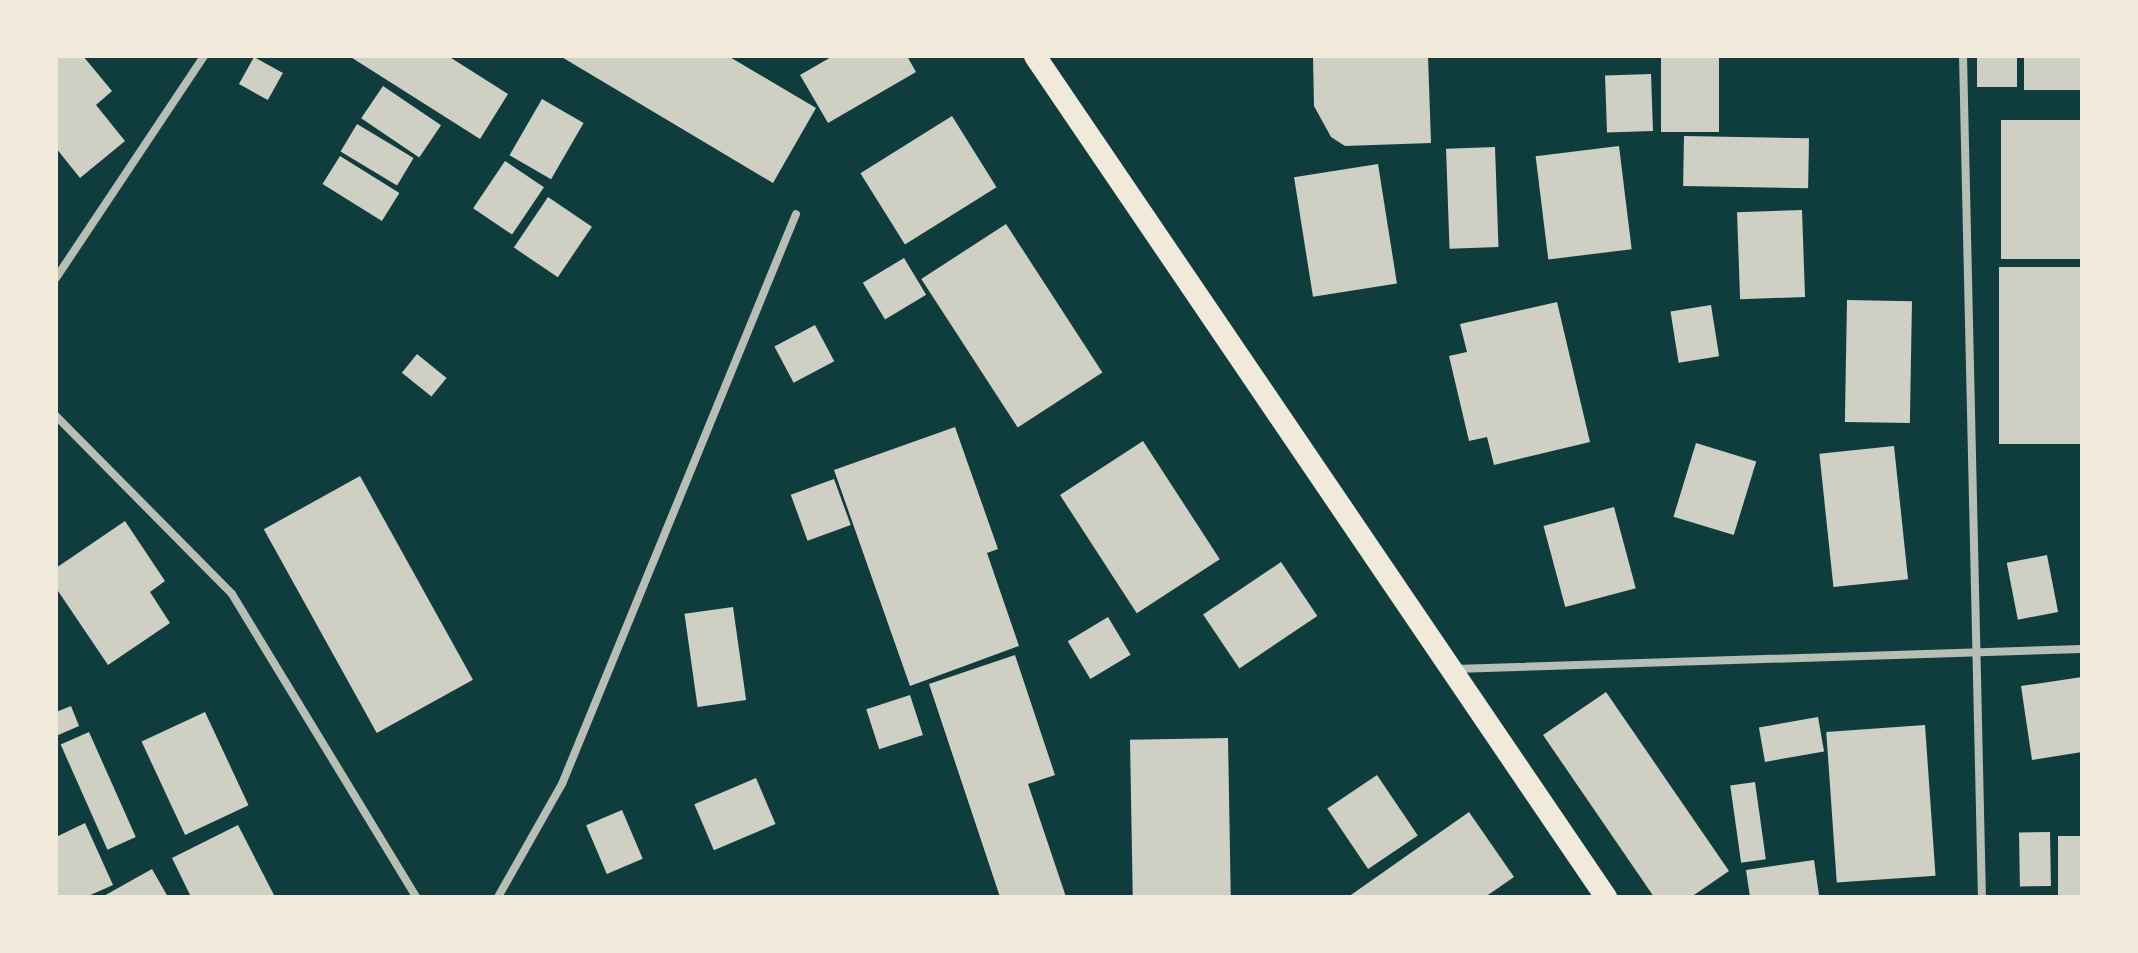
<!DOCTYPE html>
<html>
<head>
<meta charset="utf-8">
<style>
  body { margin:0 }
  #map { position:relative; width:2138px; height:953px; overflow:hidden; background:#0f3d3e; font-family:"Nunito Sans",sans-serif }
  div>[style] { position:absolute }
  .building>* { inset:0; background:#cfcfc3; transform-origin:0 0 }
  .minor>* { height:8px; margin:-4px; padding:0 4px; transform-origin:4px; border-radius:4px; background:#b8beb3 }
  .trunk>* { height:22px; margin:-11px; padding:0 11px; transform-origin:11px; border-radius:11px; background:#f1e9da }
  span { translate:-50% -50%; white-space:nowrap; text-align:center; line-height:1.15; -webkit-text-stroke:6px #f1e9da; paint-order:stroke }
  .frame { position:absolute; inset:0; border:58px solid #f1e9da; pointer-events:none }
</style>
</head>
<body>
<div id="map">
  <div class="building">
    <i style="clip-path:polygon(56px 56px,83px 56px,112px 91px,96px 105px,125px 141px,80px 178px,56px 148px)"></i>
    <i style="clip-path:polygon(349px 56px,448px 56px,508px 94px,480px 139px)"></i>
    <i style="clip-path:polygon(560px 56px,728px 56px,816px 108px,773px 183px)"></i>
    <i style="clip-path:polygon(833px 56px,907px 56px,916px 72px,828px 123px,800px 75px)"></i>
    <i style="clip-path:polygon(1313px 56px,1428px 56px,1431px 143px,1345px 146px,1331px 137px,1314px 106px)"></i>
    <i style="left:1661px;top:56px;width:58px;height:76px"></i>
    <i style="left:1977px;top:56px;width:40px;height:31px"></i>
    <i style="left:2024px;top:56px;width:58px;height:34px"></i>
    <i style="left:254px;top:57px;width:33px;height:31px;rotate:29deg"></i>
    <i style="left:1651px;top:74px;width:57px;height:46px;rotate:88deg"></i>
    <i style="left:383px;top:86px;width:70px;height:39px;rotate:34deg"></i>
    <i style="left:542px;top:99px;width:48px;height:65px;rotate:30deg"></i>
    <i style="left:952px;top:116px;width:84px;height:108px;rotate:58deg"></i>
    <i style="left:2082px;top:120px;width:139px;height:81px;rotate:90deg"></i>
    <i style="left:357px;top:124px;width:66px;height:32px;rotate:31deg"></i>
    <i style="left:1684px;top:136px;width:125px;height:50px;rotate:1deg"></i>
    <i style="left:1619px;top:146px;width:104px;height:84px;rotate:83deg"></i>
    <i style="left:1495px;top:147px;width:100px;height:49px;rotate:88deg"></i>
    <i style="left:340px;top:156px;width:70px;height:33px;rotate:32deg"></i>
    <i style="left:505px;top:161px;width:47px;height:57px;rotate:34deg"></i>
    <i style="left:1378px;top:164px;width:121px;height:85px;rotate:81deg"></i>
    <i style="left:548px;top:197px;width:53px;height:61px;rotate:34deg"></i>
    <i style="left:1802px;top:210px;width:87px;height:65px;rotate:88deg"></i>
    <i style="left:1006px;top:224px;width:177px;height:101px;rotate:57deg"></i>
    <i style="left:904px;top:258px;width:43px;height:48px;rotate:59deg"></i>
    <i style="left:2082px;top:267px;width:177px;height:83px;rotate:90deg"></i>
    <i style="left:1847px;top:300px;width:65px;height:122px;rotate:1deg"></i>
    <i style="clip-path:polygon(1557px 302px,1590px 442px,1494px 465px,1487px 437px,1469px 441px,1449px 356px,1467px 352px,1460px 324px)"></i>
    <i style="left:1711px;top:305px;width:52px;height:41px;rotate:81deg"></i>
    <i style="left:815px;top:325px;width:41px;height:46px;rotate:62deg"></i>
    <i style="left:417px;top:354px;width:38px;height:24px;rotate:39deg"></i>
    <i style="clip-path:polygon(955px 427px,998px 549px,987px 553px,1019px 646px,910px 686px,834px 470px)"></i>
    <i style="left:1143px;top:441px;width:141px;height:99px;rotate:57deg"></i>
    <i style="left:1696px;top:443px;width:63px;height:77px;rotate:17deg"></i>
    <i style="left:1894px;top:446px;width:134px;height:75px;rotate:84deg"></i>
    <i style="left:360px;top:476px;width:233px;height:110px;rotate:61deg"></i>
    <i style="left:834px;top:479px;width:49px;height:46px;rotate:70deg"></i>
    <i style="left:1614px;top:507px;width:84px;height:73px;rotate:75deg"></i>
    <i style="clip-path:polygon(125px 521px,165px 581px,150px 592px,170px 623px,108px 665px,56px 588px,56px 568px)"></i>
    <i style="left:2047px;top:555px;width:58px;height:41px;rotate:79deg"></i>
    <i style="left:1281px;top:562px;width:65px;height:94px;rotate:56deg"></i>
    <i style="left:733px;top:607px;width:94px;height:49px;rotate:82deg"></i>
    <i style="left:1108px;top:617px;width:44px;height:47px;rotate:59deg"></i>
    <i style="clip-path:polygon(1015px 655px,1055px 775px,1028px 784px,1066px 897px,1000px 897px,929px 684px)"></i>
    <i style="clip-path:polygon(2082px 677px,2082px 752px,2032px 760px,2021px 686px)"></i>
    <i style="clip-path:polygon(1606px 692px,1729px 871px,1691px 897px,1654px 897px,1543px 735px)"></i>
    <i style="left:910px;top:695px;width:42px;height:46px;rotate:72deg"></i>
    <i style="clip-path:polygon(71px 706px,79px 726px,56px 736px,56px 712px)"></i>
    <i style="left:205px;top:712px;width:103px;height:70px;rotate:65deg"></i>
    <i style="left:1818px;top:717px;width:35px;height:60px;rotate:80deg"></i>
    <i style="left:1925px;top:725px;width:151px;height:99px;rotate:86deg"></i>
    <i style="left:89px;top:732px;width:115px;height:31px;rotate:66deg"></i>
    <i style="left:1228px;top:738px;width:159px;height:98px;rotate:89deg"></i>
    <i style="left:1377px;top:775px;width:73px;height:60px;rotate:56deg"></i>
    <i style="left:756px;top:778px;width:50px;height:67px;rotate:67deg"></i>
    <i style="left:1755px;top:782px;width:78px;height:25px;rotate:82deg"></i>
    <i style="left:622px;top:810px;width:53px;height:39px;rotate:67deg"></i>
    <i style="clip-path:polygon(1469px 812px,1514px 877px,1485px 897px,1348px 897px)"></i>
    <i style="clip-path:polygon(85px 823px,113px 885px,86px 897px,56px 897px,56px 837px)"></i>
    <i style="clip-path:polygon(238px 825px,275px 897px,191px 897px,172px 858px)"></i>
    <i style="left:2050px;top:832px;width:54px;height:31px;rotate:89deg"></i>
    <i style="left:2058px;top:836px;width:24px;height:61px"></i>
    <i style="clip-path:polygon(1814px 860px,1819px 895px,1750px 897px,1746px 870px)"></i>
    <i style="clip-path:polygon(152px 869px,168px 897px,102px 897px)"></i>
  </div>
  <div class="minor">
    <i style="left:1963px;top:56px;width:841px;rotate:88.71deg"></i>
    <i style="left:56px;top:278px;width:267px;rotate:-56.3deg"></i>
    <i style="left:56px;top:416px;width:250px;rotate:45.3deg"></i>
    <i style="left:232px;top:594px;width:354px;rotate:58.7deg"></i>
    <i style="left:1455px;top:669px;width:627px;rotate:-1.83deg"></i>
    <i style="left:498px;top:897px;width:130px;rotate:-60.5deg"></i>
    <i style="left:562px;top:784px;width:616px;rotate:-67.68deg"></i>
  </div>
  <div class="trunk">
    <i style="left:1035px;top:56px;width:1017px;rotate:55.83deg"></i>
  </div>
  <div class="frame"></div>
</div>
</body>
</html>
